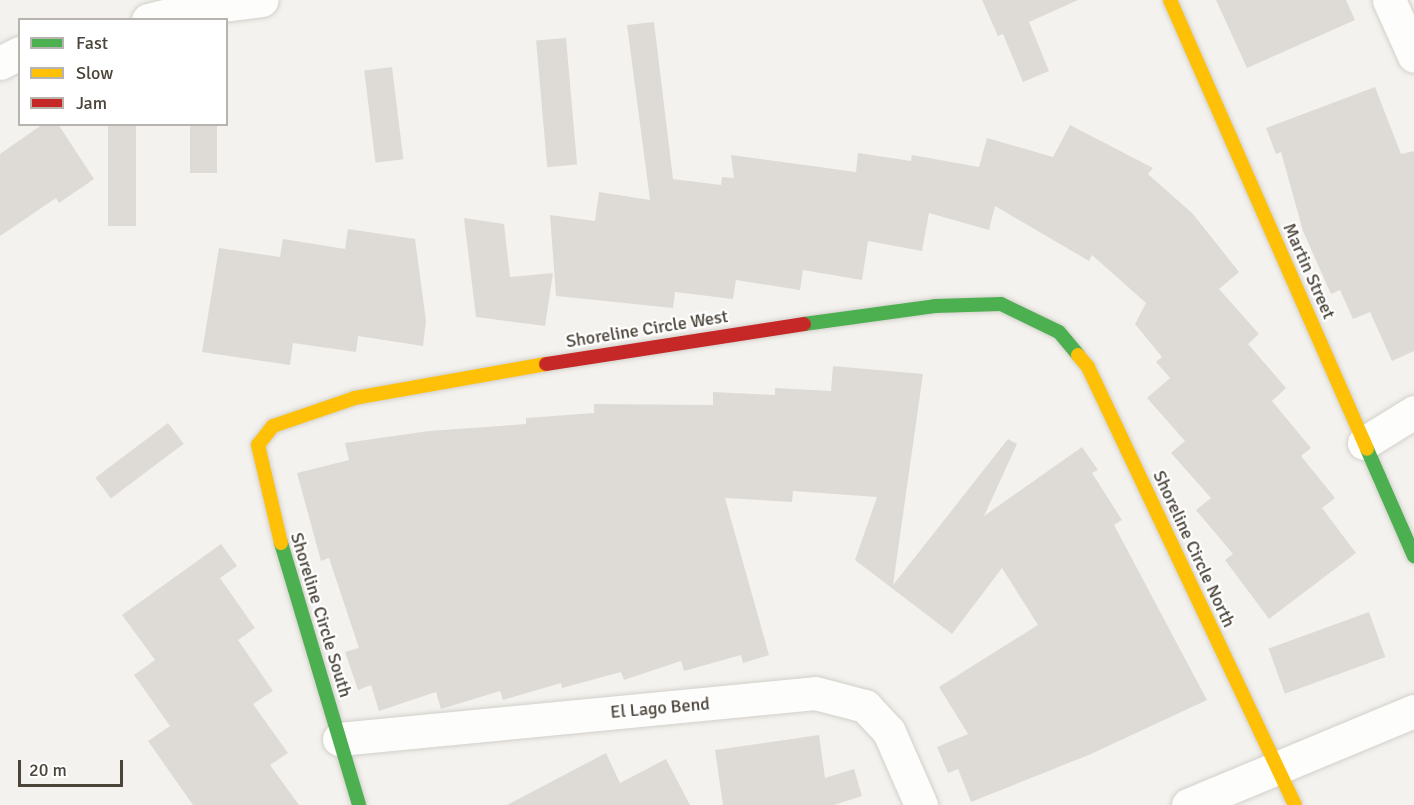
<!DOCTYPE html>
<html>
<head>
<meta charset="utf-8">
<style>
  body { margin:0 }
  #map { position:relative; width:1414px; height:805px; overflow:hidden; background:#f4f2ee; font-family:Signika,sans-serif }
  div>[style] { position:absolute }
  .building>* { inset:0; background:#dedbd6; transform-origin:0 0 }
  .roads { filter:drop-shadow(0 0 2px #d2d0cb) drop-shadow(0 0 2px #d2d0cb) }
  .street>* { height:33px; margin:-16.5px; padding:0 16.5px; transform-origin:16.5px; border-radius:16.5px; background:#fdfdfc }
  .fast>* { height:14px; margin:-7px; padding:0 7px; transform-origin:7px; border-radius:7px; background:#4caf50 }
  .slow>* { height:14px; margin:-7px; padding:0 7px; transform-origin:7px; border-radius:7px; background:#ffc107 }
  .jam>* { height:14px; margin:-7px; padding:0 7px; transform-origin:7px; border-radius:7px; background:#c62828 }
  span { translate:-50% -50%; white-space:nowrap; text-align:center; line-height:1.15; -webkit-text-stroke:4.5px #fff; paint-order:stroke }
  .street-label { font-size:18px; color:#4b4439 }
  .legend { position:absolute; left:18px; top:18px; width:210px; height:108px; box-sizing:border-box; background:#fff; border:2px solid #b7b4b0; margin:0; padding:8px 10px; list-style:none; font-size:18px; color:#4b4439 }
  .legend li { display:flex; align-items:center; gap:12px; height:30px }
  .legend b { width:30px; border:2px solid #b7b4b0 }
  .scale { position:absolute; left:18px; top:760px; width:105px; height:27px; box-sizing:border-box; border:3px solid #4b4439; border-top:0; padding-left:8px; font-size:18px; line-height:21px; white-space:nowrap; color:#4b4439; -webkit-text-stroke:4px #fff; paint-order:stroke }
</style>
</head>
<body>
<div id="map">
  <div class="building">
    <i style="clip-path:polygon(982px 0,1078px 0,1029px 22px,1049px 71px,1023px 82px,1003px 34px,998px 36px)"></i>
    <i style="clip-path:polygon(1216px 0,1346px 0,1355px 20px,1247px 68px)"></i>
    <i style="clip-path:polygon(654px 22px,673px 179px,721px 185px,722px 177px,734px 178px,731px 155px,856px 172px,858px 153px,911px 161px,912px 155px,979px 167px,987px 138px,1053px 157px,1070px 125px,1153px 168px,1148px 174px,1193px 214px,1239px 272px,1219px 289px,1259px 334px,1248px 344px,1286px 388px,1272px 401px,1311px 448px,1301px 456px,1335px 498px,1322px 508px,1356px 553px,1269px 619px,1225px 560px,1233px 554px,1196px 510px,1211px 498px,1171px 453px,1185px 441px,1147px 398px,1170px 378px,1156px 362px,1162px 357px,1135px 324px,1146px 303px,1092px 255px,1089px 261px,995px 206px,989px 230px,929px 213px,922px 251px,868px 241px,862px 280px,803px 270px,800px 290px,736px 280px,733px 299px,675px 292px,673px 308px,556px 296px,550px 215px,595px 221px,599px 192px,650px 200px,627px 25px)"></i>
    <i style="left:566px;top:38px;width:127px;height:30px;rotate:85deg"></i>
    <i style="left:392px;top:67px;width:93px;height:28px;rotate:83deg"></i>
    <i style="clip-path:polygon(1375px 87px,1401px 154px,1414px 151px,1414px 351px,1392px 361px,1370px 312px,1353px 319px,1340px 290px,1331px 294px,1303px 231px,1281px 152px,1276px 154px,1266px 128px)"></i>
    <i style="clip-path:polygon(43px 124px,58px 124px,94px 179px,59px 203px,56px 198px,0 236px,0 154px)"></i>
    <i style="left:108px;top:124px;width:28px;height:102px"></i>
    <i style="left:190px;top:124px;width:27px;height:49px"></i>
    <i style="clip-path:polygon(464px 218px,504px 224px,510px 277px,553px 273px,545px 326px,476px 317px)"></i>
    <i style="clip-path:polygon(348px 229px,415px 239px,426px 321px,423px 346px,358px 336px,356px 352px,293px 343px,290px 365px,202px 352px,219px 248px,280px 257px,283px 239px,345px 249px)"></i>
    <i style="clip-path:polygon(833px 366px,923px 374px,893px 585px,1008px 439px,1017px 444px,984px 516px,1082px 447px,1098px 470px,1092px 473px,1122px 520px,1114px 525px,1207px 700px,1091px 754px,971px 802px,958px 769px,948px 773px,937px 747px,968px 734px,939px 687px,1038px 625px,1002px 568px,952px 634px,855px 560px,877px 497px,793px 491px,792px 502px,725px 498px,769px 655px,743px 663px,741px 655px,684px 671px,681px 661px,624px 680px,621px 672px,562px 688px,561px 683px,503px 700px,500px 691px,441px 709px,436px 692px,379px 711px,371px 685px,358px 690px,345px 652px,359px 648px,329px 558px,321px 561px,297px 473px,349px 460px,345px 443px,429px 431px,526px 424px,526px 418px,594px 413px,594px 404px,713px 405px,713px 392px,775px 395px,775px 388px,831px 391px)"></i>
    <i style="left:168px;top:423px;width:26px;height:91px;rotate:53deg"></i>
    <i style="clip-path:polygon(221px 544px,237px 566px,220px 578px,255px 628px,238px 640px,273px 691px,253px 704px,288px 753px,270px 765px,299px 805px,193px 805px,148px 741px,170px 726px,134px 675px,155px 660px,122px 615px)"></i>
    <i style="left:1369px;top:612px;width:48px;height:107px;rotate:70deg"></i>
    <i style="clip-path:polygon(819px 735px,825px 778px,854px 769px,862px 796px,834px 805px,723px 805px,715px 750px)"></i>
    <i style="clip-path:polygon(606px 753px,620px 783px,666px 759px,690px 805px,507px 805px)"></i>
  </div>
  <div class="roads">
    <div class="street">
      <i style="left:1389px;top:0;width:61px;rotate:65.9deg"></i>
      <i style="left:148px;top:20px;width:50px;rotate:-13.8deg"></i>
      <i style="left:197px;top:8px;width:65px;rotate:-7deg"></i>
      <i style="left:0;top:63px;width:22px;rotate:-27deg"></i>
      <i style="left:1364px;top:443px;width:59px;rotate:-31.8deg"></i>
      <i style="left:339px;top:739px;width:478px;rotate:-5.5deg"></i>
      <i style="left:815px;top:693px;width:52px;rotate:14.6deg"></i>
      <i style="left:865px;top:706px;width:35px;rotate:47deg"></i>
      <i style="left:889px;top:732px;width:80px;rotate:66.3deg"></i>
      <i style="left:1188px;top:805px;width:245px;rotate:-22.6deg"></i>
    </div>
    <div class="fast">
      <i style="left:804px;top:324px;width:132px;rotate:-7.8deg"></i>
      <i style="left:935px;top:306px;width:66px;rotate:-1.7deg"></i>
      <i style="left:1001px;top:304px;width:64px;rotate:25.8deg"></i>
      <i style="left:1059px;top:332px;width:30px;rotate:50deg"></i>
      <i style="left:1367px;top:449px;width:117px;rotate:66.3deg"></i>
      <i style="left:281px;top:543px;width:273px;rotate:73.4deg"></i>
    </div>
    <div class="slow">
      <i style="left:1170px;top:0;width:490px;rotate:66.3deg"></i>
      <i style="left:1078px;top:355px;width:16px;rotate:50deg"></i>
      <i style="left:1088px;top:367px;width:484px;rotate:64.7deg"></i>
      <i style="left:281px;top:543px;width:101px;rotate:-103.2deg"></i>
      <i style="left:258px;top:445px;width:24px;rotate:-52deg"></i>
      <i style="left:273px;top:426px;width:87px;rotate:-18.9deg"></i>
      <i style="left:355px;top:398px;width:194px;rotate:-10.1deg"></i>
    </div>
    <div class="jam">
      <i style="left:546px;top:364px;width:261px;rotate:-8.8deg"></i>
    </div>
  </div>
  <div class="street-label">
    <span style="left:1309px;top:271px;rotate:66deg">Martin Street</span>
    <span style="left:647px;top:329px;rotate:-9deg">Shoreline Circle West</span>
    <span style="left:1194px;top:549px;rotate:65deg">Shoreline Circle North</span>
    <span style="left:321px;top:615px;rotate:73deg">Shoreline Circle South</span>
    <span style="left:660px;top:708px;rotate:-5deg">El Lago Bend</span>
  </div>
  <ul class="legend">
  <li><b style="height:8px;background:#4caf50"></b>Fast</li>
  <li><b style="height:8px;background:#ffc107"></b>Slow</li>
  <li><b style="height:8px;background:#c62828"></b>Jam</li>
  </ul>
  <div class="scale">20 m</div>
</div>
</body>
</html>
